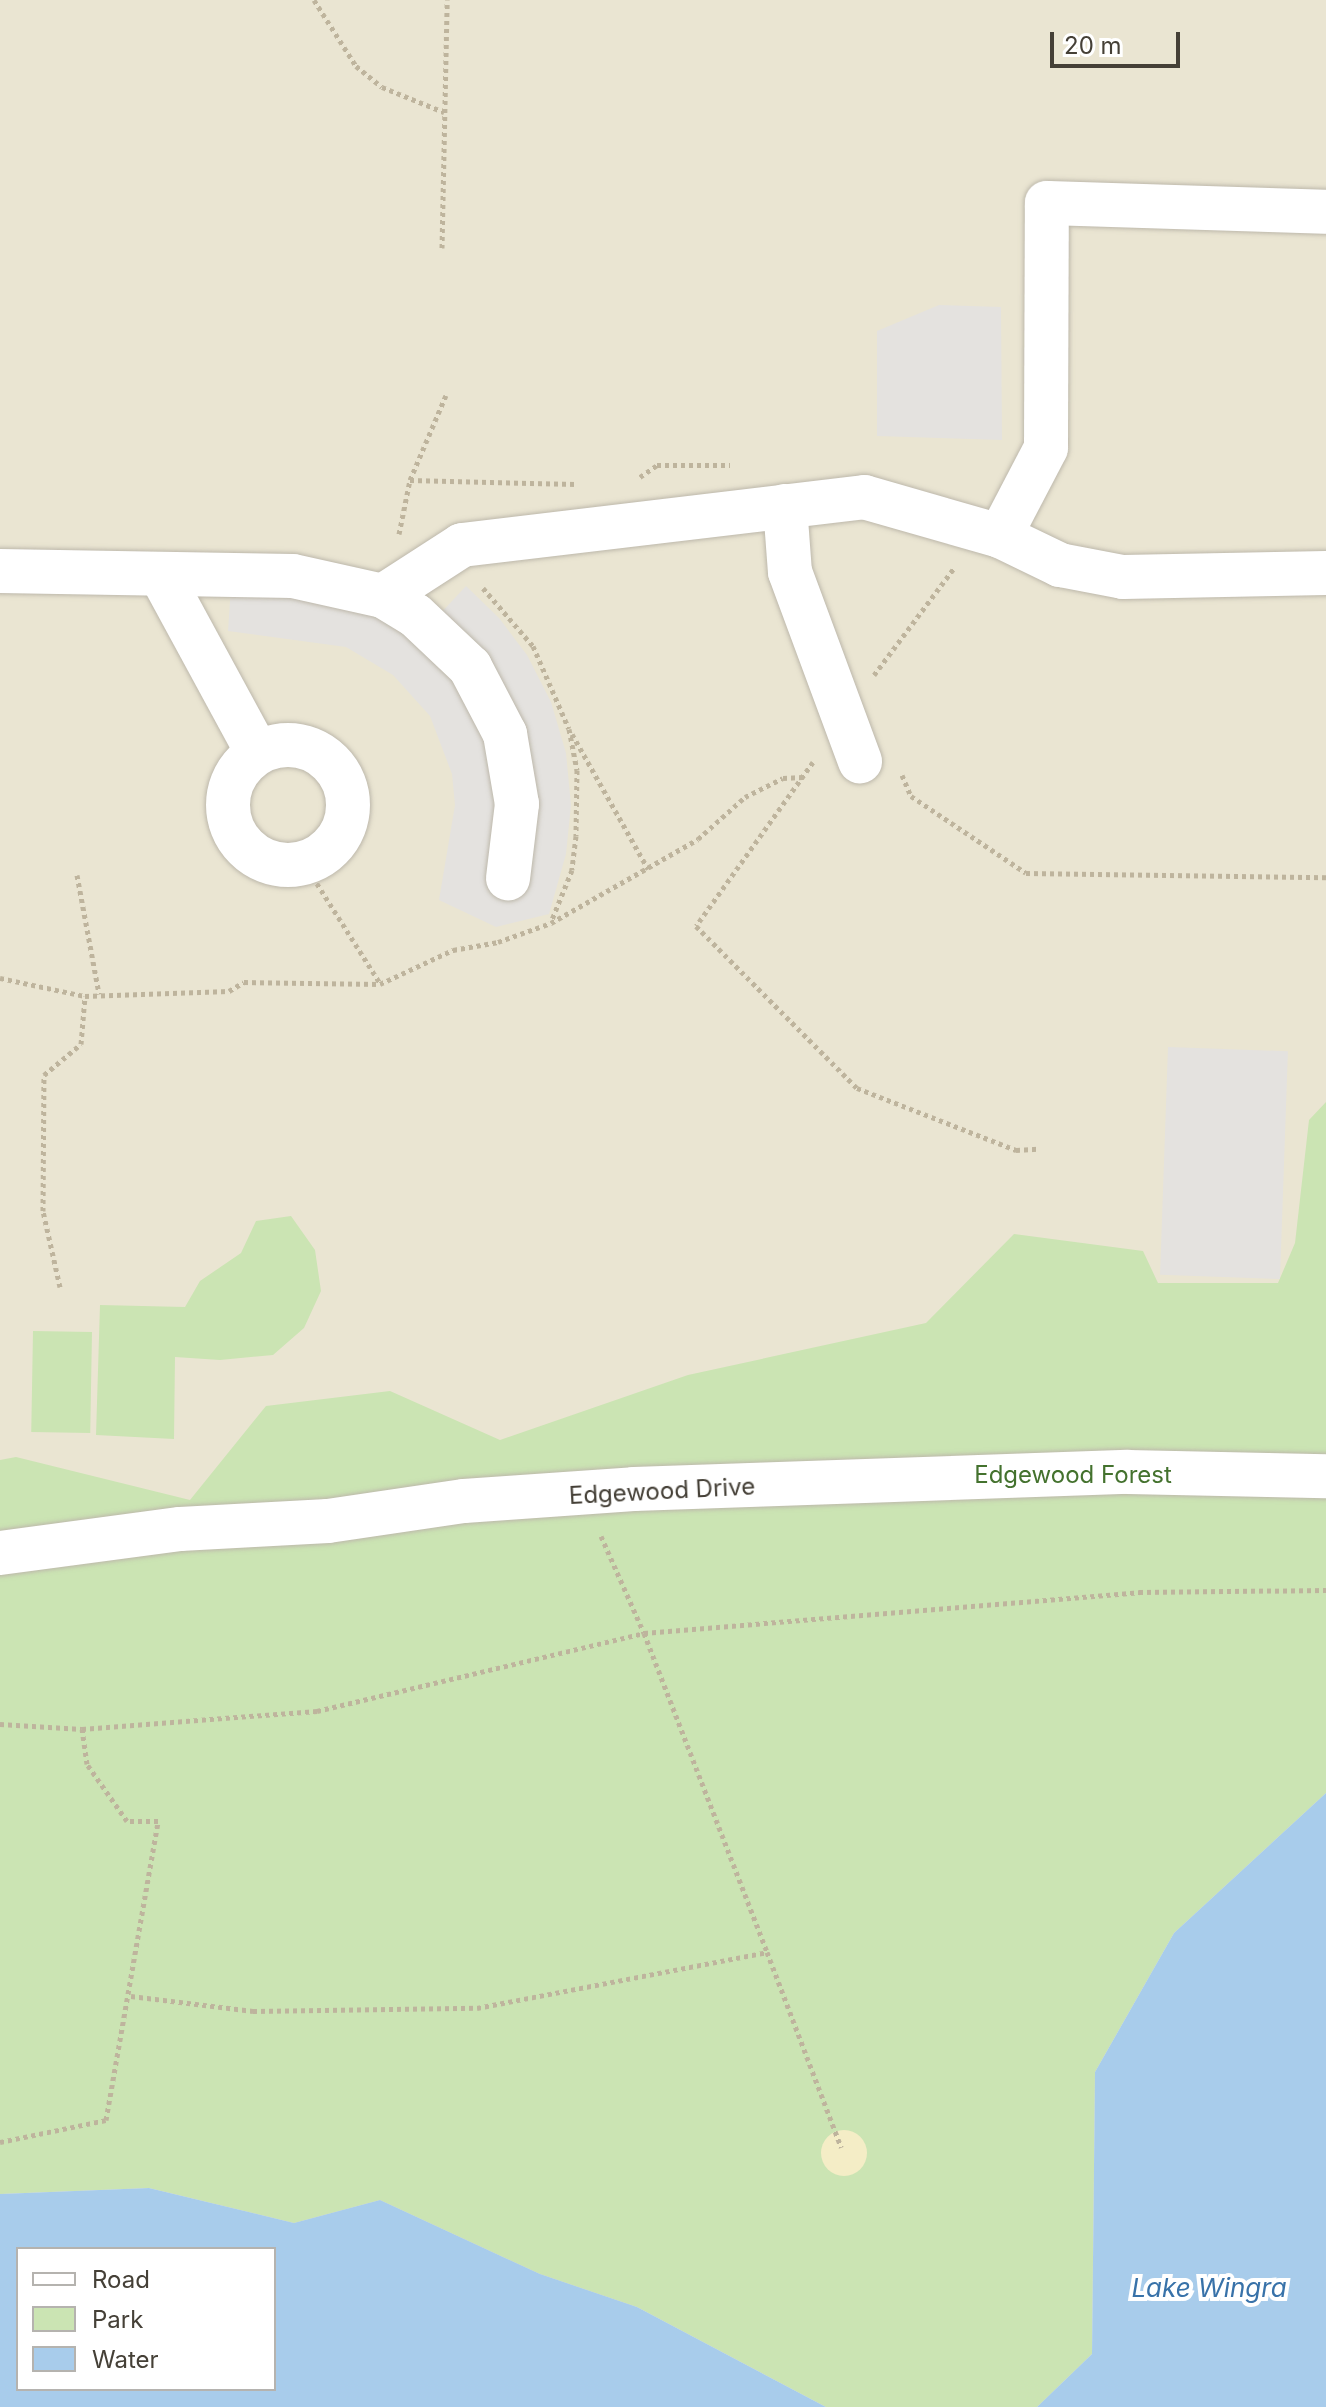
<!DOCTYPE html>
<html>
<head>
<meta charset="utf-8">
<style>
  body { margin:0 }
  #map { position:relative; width:1326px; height:2407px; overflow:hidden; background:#f2f0e7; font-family:Inter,sans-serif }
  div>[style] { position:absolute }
  .education>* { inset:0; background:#eae5d2 }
  .green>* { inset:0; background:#cbe4b3; transform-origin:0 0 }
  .sand>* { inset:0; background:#f4edc6 }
  .round { border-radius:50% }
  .parking>* { inset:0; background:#e4e2df; transform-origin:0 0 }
  .water>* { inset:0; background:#a8cceb }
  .path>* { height:5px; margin-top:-2.5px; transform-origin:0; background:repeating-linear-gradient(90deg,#beb49d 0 4px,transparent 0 8px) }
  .roads { filter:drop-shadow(0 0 2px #bdb8ab) drop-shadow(0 0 2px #bdb8ab) }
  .minor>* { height:44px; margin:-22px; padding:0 22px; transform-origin:22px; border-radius:22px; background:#fff }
  .minor>.ring { margin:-22px; padding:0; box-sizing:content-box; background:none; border:44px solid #fff; border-radius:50% }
  span { translate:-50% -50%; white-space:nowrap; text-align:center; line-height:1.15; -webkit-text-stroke:8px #fff; paint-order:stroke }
  .park-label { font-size:24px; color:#44722e }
  .street-label { font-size:24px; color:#454037 }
  .water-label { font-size:26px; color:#3872a9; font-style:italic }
  .legend { position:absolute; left:16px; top:2247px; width:260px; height:144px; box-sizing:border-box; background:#fff; border:2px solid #b5b3af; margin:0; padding:10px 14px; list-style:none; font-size:24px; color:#454037 }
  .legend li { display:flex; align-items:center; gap:16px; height:40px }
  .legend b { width:40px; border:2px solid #b5b3af }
  .scale { position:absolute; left:1050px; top:32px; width:130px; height:36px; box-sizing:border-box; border:4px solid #454037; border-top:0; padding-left:10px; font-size:24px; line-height:28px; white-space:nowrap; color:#454037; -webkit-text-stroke:6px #fff; paint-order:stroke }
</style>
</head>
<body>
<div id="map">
  <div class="education">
    <i style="clip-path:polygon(0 0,1326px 0,1326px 1793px,1174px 1933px,1095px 2072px,1092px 2354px,1037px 2407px,826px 2407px,637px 2307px,149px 2188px,0 2194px)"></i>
  </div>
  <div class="green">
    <i style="clip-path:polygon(1326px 1102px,1326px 1793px,1174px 1933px,1095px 2072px,1092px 2354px,1037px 2407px,826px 2407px,637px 2307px,540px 2274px,380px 2200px,294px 2223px,149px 2188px,0 2194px,0 1460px,16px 1457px,190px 1500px,266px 1406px,390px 1391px,500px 1440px,688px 1375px,926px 1323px,1014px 1234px,1143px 1251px,1158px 1283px,1278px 1283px,1295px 1243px,1309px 1120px)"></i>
    <i style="clip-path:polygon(291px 1216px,315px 1250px,321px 1291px,304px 1328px,273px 1355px,220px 1360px,175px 1357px,174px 1439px,96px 1435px,100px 1305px,185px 1307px,200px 1281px,241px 1253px,256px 1221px)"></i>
    <i style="left:33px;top:1331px;width:59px;height:101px;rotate:1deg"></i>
  </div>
  <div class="sand">
    <i class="round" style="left:821px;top:2130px;width:46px;height:46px"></i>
  </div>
  <div class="parking">
    <i style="clip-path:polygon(939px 305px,1001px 307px,1002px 440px,877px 436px,877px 331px)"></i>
    <i style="clip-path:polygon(233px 556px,439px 615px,466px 586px,499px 618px,527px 655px,551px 702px,566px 753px,571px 805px,566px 854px,549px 914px,496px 927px,439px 900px,455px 805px,452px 774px,430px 716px,393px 675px,346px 647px,228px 631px)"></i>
    <i style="left:1168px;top:1047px;width:120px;height:228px;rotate:2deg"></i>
  </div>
  <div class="water">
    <i style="clip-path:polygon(1326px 1793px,1326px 2407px,1037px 2407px,1092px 2354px,1095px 2072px,1174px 1933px)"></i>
    <i style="clip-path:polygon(evenodd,149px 2188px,294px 2223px,380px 2200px,540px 2274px,637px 2307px,826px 2407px,0 2407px,0 2194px,149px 2188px,274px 2249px,274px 2389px,18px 2389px,18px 2249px,274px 2249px)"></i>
  </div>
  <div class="path">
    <i style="left:314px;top:0;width:78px;rotate:57.5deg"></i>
    <i style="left:356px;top:66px;width:33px;rotate:39deg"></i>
    <i style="left:382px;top:87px;width:67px;rotate:22deg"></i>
    <i style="left:442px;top:248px;width:248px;rotate:-88.8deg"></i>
    <i style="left:640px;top:477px;width:21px;rotate:-35deg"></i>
    <i style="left:657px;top:465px;width:73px"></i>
    <i style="left:410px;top:480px;width:166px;rotate:1.4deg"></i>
    <i style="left:399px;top:534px;width:55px;rotate:-78.5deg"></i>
    <i style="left:410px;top:480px;width:92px;rotate:-67deg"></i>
    <i style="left:483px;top:588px;width:77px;rotate:49.2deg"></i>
    <i style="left:533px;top:646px;width:90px;rotate:66.6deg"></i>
    <i style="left:569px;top:729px;width:42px;rotate:79deg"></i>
    <i style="left:577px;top:770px;width:66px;rotate:90.9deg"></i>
    <i style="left:576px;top:836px;width:34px;rotate:97deg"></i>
    <i style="left:572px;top:870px;width:56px;rotate:112deg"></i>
    <i style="left:874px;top:675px;width:134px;rotate:-53.2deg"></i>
    <i style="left:572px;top:734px;width:155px;rotate:60.6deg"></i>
    <i style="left:813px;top:762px;width:201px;rotate:125.5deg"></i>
    <i style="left:696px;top:926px;width:228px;rotate:45.2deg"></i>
    <i style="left:857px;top:1088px;width:171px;rotate:21.3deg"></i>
    <i style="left:1016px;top:1150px;width:22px;rotate:-3deg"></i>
    <i style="left:902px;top:775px;width:23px;rotate:67deg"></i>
    <i style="left:911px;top:796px;width:138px;rotate:33.8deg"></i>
    <i style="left:1026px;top:873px;width:300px;rotate:0.8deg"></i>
    <i style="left:304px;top:863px;width:142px;rotate:57.7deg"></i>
    <i style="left:77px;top:875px;width:121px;rotate:79.5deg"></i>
    <i style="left:0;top:978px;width:87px;rotate:12deg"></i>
    <i style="left:85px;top:996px;width:144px;rotate:-2deg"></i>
    <i style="left:229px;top:991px;width:17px;rotate:-31deg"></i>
    <i style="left:244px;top:982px;width:136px;rotate:0.8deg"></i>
    <i style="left:380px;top:984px;width:81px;rotate:-25deg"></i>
    <i style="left:453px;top:950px;width:46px;rotate:-10.1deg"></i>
    <i style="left:498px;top:942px;width:56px;rotate:-19.7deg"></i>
    <i style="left:551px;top:923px;width:169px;rotate:-29.7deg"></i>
    <i style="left:698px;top:839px;width:63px;rotate:-41.8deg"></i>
    <i style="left:745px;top:797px;width:42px;rotate:-26.6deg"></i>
    <i style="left:783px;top:778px;width:20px;rotate:-3deg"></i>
    <i style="left:60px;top:1287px;width:78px;rotate:-102.6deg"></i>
    <i style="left:43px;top:1211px;width:136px;rotate:-89.6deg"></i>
    <i style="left:44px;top:1075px;width:48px;rotate:-40deg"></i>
    <i style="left:81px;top:1044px;width:48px;rotate:-85.2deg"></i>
    <i style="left:601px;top:1536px;width:106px;rotate:66.1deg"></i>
    <i style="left:644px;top:1633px;width:497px;rotate:-4.7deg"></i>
    <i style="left:1139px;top:1592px;width:187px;rotate:-0.6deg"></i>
    <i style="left:0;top:1724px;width:82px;rotate:3.5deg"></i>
    <i style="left:82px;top:1729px;width:236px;rotate:-4.4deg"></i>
    <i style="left:317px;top:1711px;width:336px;rotate:-13.4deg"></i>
    <i style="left:644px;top:1633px;width:342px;rotate:68.9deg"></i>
    <i style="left:131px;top:1996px;width:123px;rotate:7deg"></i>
    <i style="left:253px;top:2011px;width:224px;rotate:-0.8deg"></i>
    <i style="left:477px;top:2008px;width:295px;rotate:-10.9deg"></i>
    <i style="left:767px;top:1952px;width:209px;rotate:69.2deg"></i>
    <i style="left:0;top:2142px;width:108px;rotate:-11.7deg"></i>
    <i style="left:106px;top:2120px;width:303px;rotate:-80.1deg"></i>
    <i style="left:158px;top:1821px;width:31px;rotate:180deg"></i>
    <i style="left:127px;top:1821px;width:70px;rotate:-125.1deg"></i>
    <i style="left:87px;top:1764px;width:35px;rotate:-98deg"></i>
  </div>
  <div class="roads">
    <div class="minor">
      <i style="left:785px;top:506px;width:66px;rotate:85.7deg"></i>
      <i style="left:790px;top:572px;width:202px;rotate:69.7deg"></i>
      <i style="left:1000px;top:536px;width:67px;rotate:25.8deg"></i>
      <i style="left:1060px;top:565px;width:64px;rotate:10.8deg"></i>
      <i style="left:1123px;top:577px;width:203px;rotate:-1.1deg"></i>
      <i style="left:0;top:571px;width:293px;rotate:1deg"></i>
      <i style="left:293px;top:576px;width:92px;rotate:12.5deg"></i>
      <i style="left:383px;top:596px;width:37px;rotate:31deg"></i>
      <i style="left:415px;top:615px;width:76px;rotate:43.4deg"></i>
      <i style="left:470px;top:667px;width:76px;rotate:62.4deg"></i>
      <i style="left:505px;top:734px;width:71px;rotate:80.3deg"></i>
      <i style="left:517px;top:804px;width:75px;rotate:96.9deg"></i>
      <i style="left:161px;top:575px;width:201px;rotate:61.5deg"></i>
      <i style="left:383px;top:596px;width:94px;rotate:-32.8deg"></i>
      <i style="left:462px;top:545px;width:405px;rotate:-6.8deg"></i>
      <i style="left:864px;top:497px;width:141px;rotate:16deg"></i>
      <i style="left:1000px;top:536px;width:99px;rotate:-62.4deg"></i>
      <i style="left:1046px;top:448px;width:245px;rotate:-89.8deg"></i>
      <i style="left:1047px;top:203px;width:279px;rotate:1.8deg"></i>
      <i class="ring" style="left:228px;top:745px;width:76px;height:76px"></i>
      <i style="left:0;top:1553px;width:182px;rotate:-7.6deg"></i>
      <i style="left:180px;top:1529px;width:148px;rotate:-3.1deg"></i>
      <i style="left:328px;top:1521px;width:137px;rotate:-8.4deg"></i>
      <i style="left:464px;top:1501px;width:170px;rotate:-4deg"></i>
      <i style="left:634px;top:1489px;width:494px;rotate:-2deg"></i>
      <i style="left:1128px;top:1472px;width:198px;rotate:1.2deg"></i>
    </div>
  </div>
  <div class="park-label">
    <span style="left:1073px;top:1475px">Edgewood Forest</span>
  </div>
  <div class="street-label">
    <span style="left:662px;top:1491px;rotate:-3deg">Edgewood Drive</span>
  </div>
  <div class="water-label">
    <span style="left:1209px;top:2288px">Lake Wingra</span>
  </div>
  <ul class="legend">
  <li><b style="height:10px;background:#fff"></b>Road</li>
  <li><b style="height:22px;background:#cbe4b3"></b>Park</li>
  <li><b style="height:22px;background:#a8cceb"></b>Water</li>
  </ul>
  <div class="scale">20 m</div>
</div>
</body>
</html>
